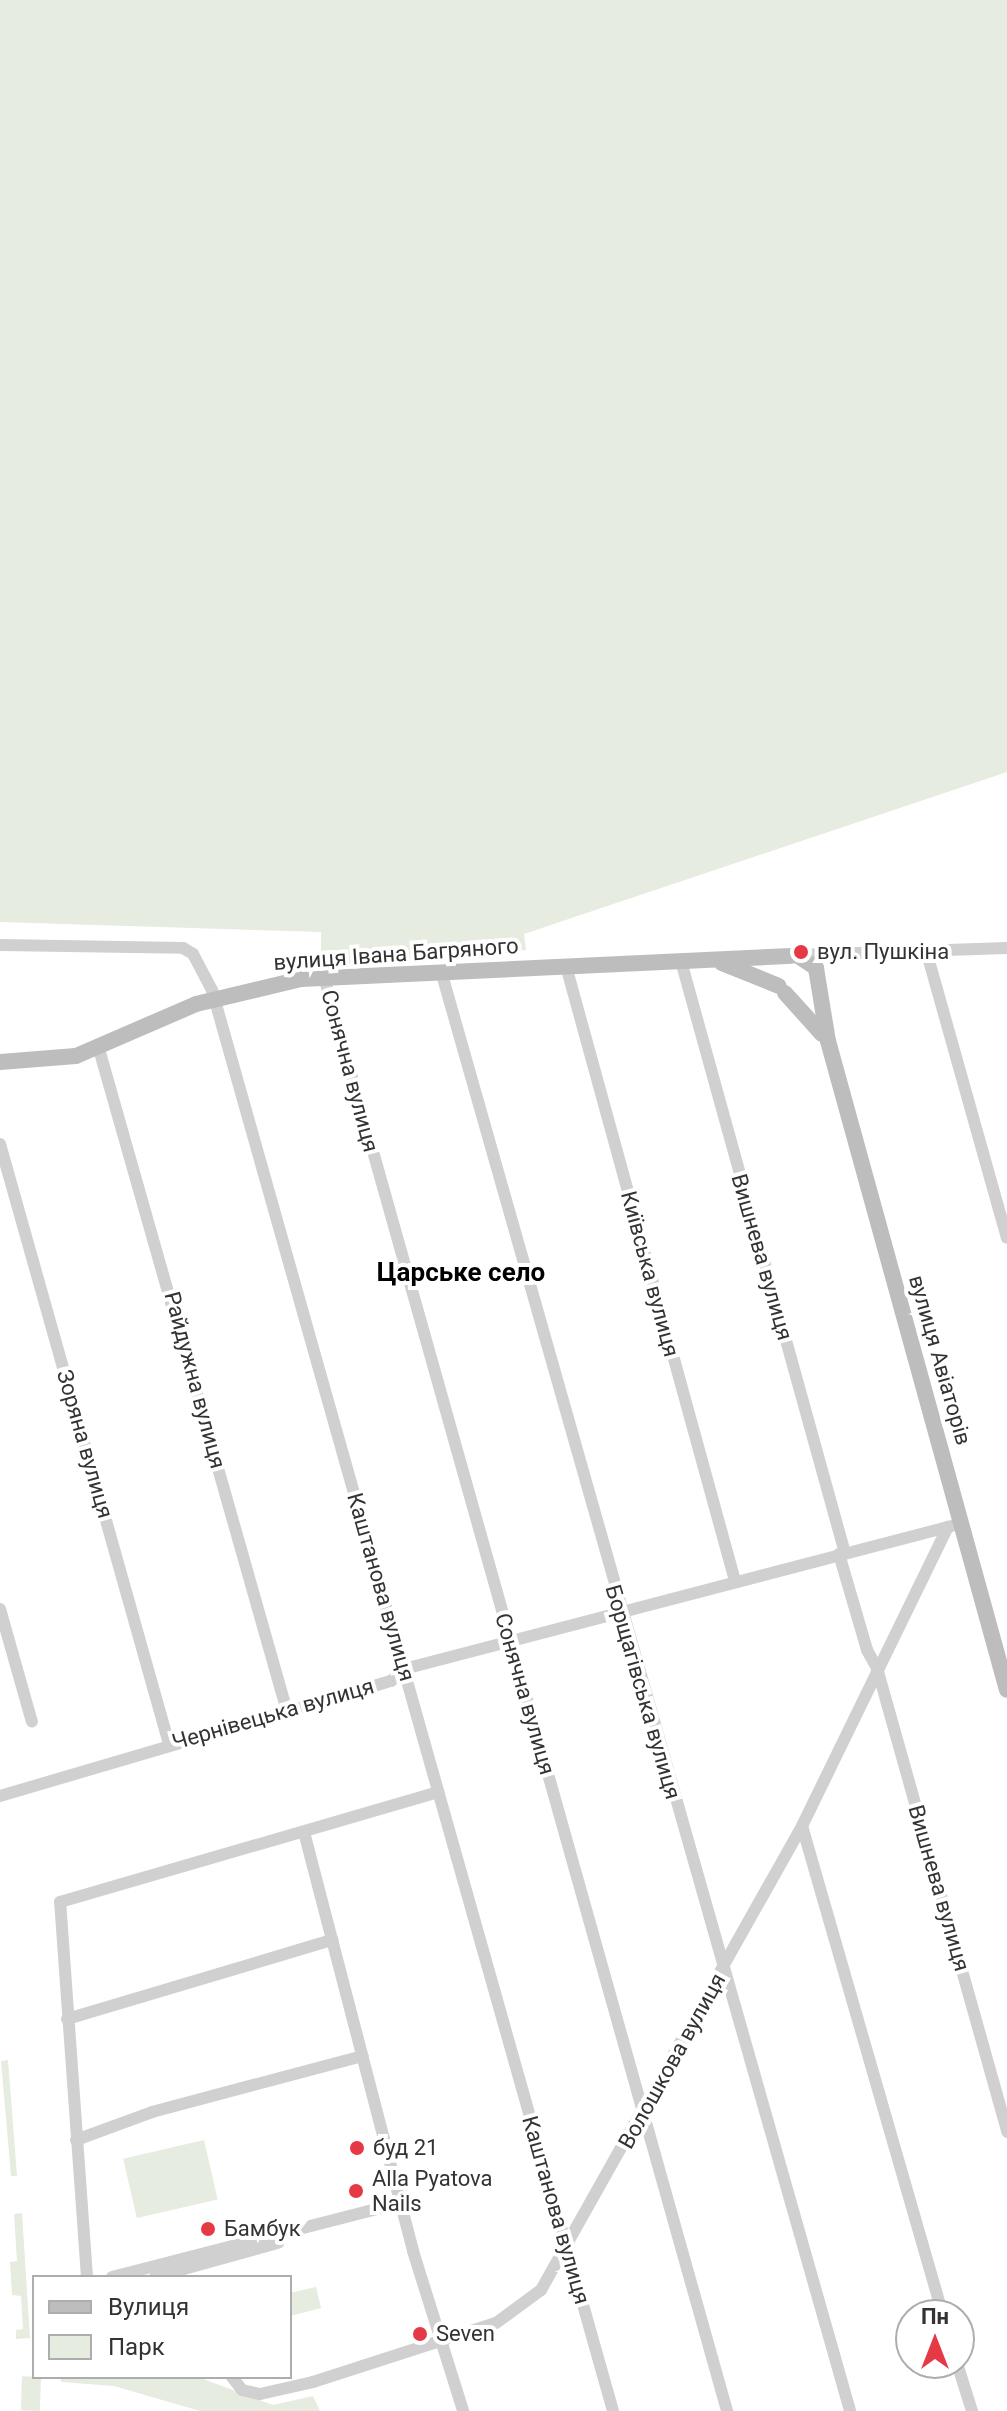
<!DOCTYPE html>
<html>
<head>
<meta charset="utf-8">
<style>
  body { margin:0 }
  #map { position:relative; width:1007px; height:2411px; overflow:hidden; background:#fff; font-family:Roboto,sans-serif }
  div>[style] { position:absolute }
  .green>* { inset:0; background:#e6ecdf; transform-origin:0 0 }
  .minor>* { height:12px; margin:-6px; padding:0 6px; transform-origin:6px; border-radius:6px; background:#d0d0d0 }
  .secondary>* { height:16px; margin:-8px; padding:0 8px; transform-origin:8px; border-radius:8px; background:#bdbdbd }
  .dots>* { width:22px; height:22px; translate:-50% -50%; box-sizing:border-box; border:4px solid #fff; border-radius:50% }
  span { translate:-50% -50%; white-space:nowrap; text-align:center; line-height:1.15; -webkit-text-stroke:8px #fff; paint-order:stroke }
  .poi-label { font-size:22px; color:#333 }
  .left { translate:0 -50%; text-align:left }
  .street-label { font-size:22px; color:#333 }
  .quarter-label { font-size:26px; color:#000; font-weight:700 }
  .legend { position:absolute; left:32px; top:2275px; width:260px; height:104px; box-sizing:border-box; background:#fff; border:2px solid #adadad; margin:0; padding:10px 14px; list-style:none; font-size:24px; color:#333 }
  .legend li { display:flex; align-items:center; gap:16px; height:40px }
  .legend b { width:40px; border:2px solid #adadad }
  .north { position:absolute; left:895px; top:2299px; width:80px; height:80px; box-sizing:border-box; background:#fff; border:2px solid #adadad; border-radius:50%; rotate:0deg; font-size:22px; font-weight:700; line-height:32px; text-align:center; color:#333 }
  .north::after { content:''; display:block; margin:auto; width:28px; height:36px; background:#e63946; clip-path:polygon(50% 0,100% 100%,50% 72%,0 100%) }
</style>
</head>
<body>
<div id="map">
  <div class="green">
    <i style="clip-path:polygon(0 0,1007px 0,1007px 772px,524px 934px,526px 950px,321px 966px,321px 932px,0 922px)"></i>
    <i style="clip-path:polygon(8px 2060px,17px 2176px,11px 2176px,1px 2061px)"></i>
    <i style="left:204px;top:2140px;width:61px;height:83px;rotate:77deg"></i>
    <i style="clip-path:polygon(22px 2213px,30px 2338px,16px 2339px,16px 2330px,23px 2329px,21px 2296px,12px 2295px,10px 2262px,17px 2261px,14px 2214px)"></i>
    <i style="clip-path:polygon(316px 2287px,321px 2308px,290px 2316px,290px 2293px)"></i>
    <i style="left:41px;top:2377px;width:34px;height:19px;rotate:92deg"></i>
    <i style="clip-path:polygon(61px 2377px,198px 2377px,273px 2405px,313px 2396px,320px 2411px,200px 2411px,114px 2386px,61px 2382px)"></i>
  </div>
  <div class="minor">
    <i style="left:0;top:945px;width:183px;rotate:0.9deg"></i>
    <i style="left:183px;top:948px;width:12px;rotate:31deg"></i>
    <i style="left:193px;top:954px;width:41px;rotate:62.2deg"></i>
    <i style="left:212px;top:990px;width:1476px;rotate:74.24deg"></i>
    <i style="left:926px;top:950px;width:299px;rotate:74.3deg"></i>
    <i style="left:797px;top:955px;width:210px;rotate:-1.9deg"></i>
    <i style="left:681px;top:961px;width:614px;rotate:74.52deg"></i>
    <i style="left:566px;top:966px;width:638px;rotate:74.63deg"></i>
    <i style="left:441px;top:971px;width:1497px;rotate:74.14deg"></i>
    <i style="left:324px;top:977px;width:1490px;rotate:74.3deg"></i>
    <i style="left:99px;top:1049px;width:688px;rotate:74.15deg"></i>
    <i style="left:0;top:1144px;width:623px;rotate:74.27deg"></i>
    <i style="left:839px;top:1554px;width:100px;rotate:73.7deg"></i>
    <i style="left:867px;top:1650px;width:21px;rotate:61deg"></i>
    <i style="left:877px;top:1668px;width:482px;rotate:74.3deg"></i>
    <i style="left:0;top:1609px;width:117px;rotate:74.2deg"></i>
    <i style="left:0;top:1796px;width:408px;rotate:-16.4deg"></i>
    <i style="left:391px;top:1681px;width:18px;rotate:-43deg"></i>
    <i style="left:404px;top:1669px;width:566px;rotate:-14.63deg"></i>
    <i style="left:802px;top:1826px;width:509px;rotate:73.92deg"></i>
    <i style="left:304px;top:1832px;width:433px;rotate:75.4deg"></i>
    <i style="left:413px;top:2251px;width:168px;rotate:72.6deg"></i>
    <i style="left:67px;top:2019px;width:277px;rotate:-16.6deg"></i>
    <i style="left:76px;top:2140px;width:81px;rotate:-20.2deg"></i>
    <i style="left:152px;top:2112px;width:218px;rotate:-14.9deg"></i>
    <i style="left:87px;top:2277px;width:376px;rotate:-94.1deg"></i>
    <i style="left:60px;top:1902px;width:394px;rotate:-16.2deg"></i>
    <i style="left:112px;top:2277px;width:298px;rotate:-14.4deg"></i>
    <i style="left:155px;top:2277px;width:128px;rotate:-15.5deg"></i>
    <i style="left:957px;top:2363px;width:50px;rotate:72.6deg"></i>
    <i style="left:232px;top:2377px;width:16px;rotate:52deg"></i>
    <i style="left:242px;top:2390px;width:18px;rotate:13deg"></i>
    <i style="left:260px;top:2394px;width:54px;rotate:-12.8deg"></i>
    <i style="left:313px;top:2382px;width:192px;rotate:-17.9deg"></i>
    <i style="left:496px;top:2323px;width:56px;rotate:-36.3deg"></i>
    <i style="left:541px;top:2290px;width:532px;rotate:-60.64deg"></i>
    <i style="left:802px;top:1826px;width:333px;rotate:-64deg"></i>
  </div>
  <div class="secondary">
    <i style="left:797px;top:955px;width:23px;rotate:34deg"></i>
    <i style="left:816px;top:968px;width:74px;rotate:80.7deg"></i>
    <i style="left:828px;top:1041px;width:673px;rotate:74.58deg"></i>
    <i style="left:722px;top:963px;width:61px;rotate:22deg"></i>
    <i style="left:785px;top:993px;width:55px;rotate:47.9deg"></i>
    <i style="left:0;top:1062px;width:76px;rotate:-4.5deg"></i>
    <i style="left:76px;top:1056px;width:131px;rotate:-23.4deg"></i>
    <i style="left:196px;top:1004px;width:108px;rotate:-13.4deg"></i>
    <i style="left:301px;top:979px;width:491px;rotate:-2.7deg"></i>
  </div>
  <div class="dots">
    <i style="left:801px;top:952px;background:#e63946"></i>
    <i style="left:357px;top:2148px;background:#e63946"></i>
    <i style="left:356px;top:2191px;background:#e63946"></i>
    <i style="left:208px;top:2229px;background:#e63946"></i>
    <i style="left:420px;top:2334px;background:#e63946"></i>
  </div>
  <div class="poi-label">
    <span class="left" style="left:817px;top:952px">вул. Пушкіна</span>
    <span class="left" style="left:373px;top:2148px">буд 21</span>
    <span class="left" style="left:372px;top:2191px">Alla Pyatova<br>Nails</span>
    <span class="left" style="left:224px;top:2229px">Бамбук</span>
    <span class="left" style="left:436px;top:2334px">Seven</span>
  </div>
  <div class="street-label">
    <span style="left:396px;top:954px;rotate:-4deg">вулиця Івана Багряного</span>
    <span style="left:350px;top:1071px;rotate:75deg">Сонячна вулиця</span>
    <span style="left:762px;top:1257px;rotate:74deg">Вишнева вулиця</span>
    <span style="left:650px;top:1274px;rotate:75deg">Київська вулиця</span>
    <span style="left:940px;top:1360px;rotate:74deg">вулиця Авіаторів</span>
    <span style="left:195px;top:1380px;rotate:75deg">Райдужна вулиця</span>
    <span style="left:85px;top:1444px;rotate:74deg">Зоряна вулиця</span>
    <span style="left:381px;top:1587px;rotate:74deg">Каштанова вулиця</span>
    <span style="left:643px;top:1692px;rotate:74deg">Борщагівська вулиця</span>
    <span style="left:525px;top:1694px;rotate:74deg">Сонячна вулиця</span>
    <span style="left:273px;top:1714px;rotate:-16deg">Чернівецька вулиця</span>
    <span style="left:939px;top:1888px;rotate:74deg">Вишнева вулиця</span>
    <span style="left:672px;top:2061px;rotate:-61deg">Волошкова вулиця</span>
    <span style="left:556px;top:2210px;rotate:74deg">Каштанова вулиця</span>
  </div>
  <div class="quarter-label">
    <span style="left:461px;top:1273px">Царське село</span>
  </div>
  <ul class="legend">
  <li><b style="height:10px;background:#bdbdbd"></b>Вулиця</li>
  <li><b style="height:22px;background:#e6ecdf"></b>Парк</li>
  </ul>
  <div class="north">Пн</div>
</div>
</body>
</html>
